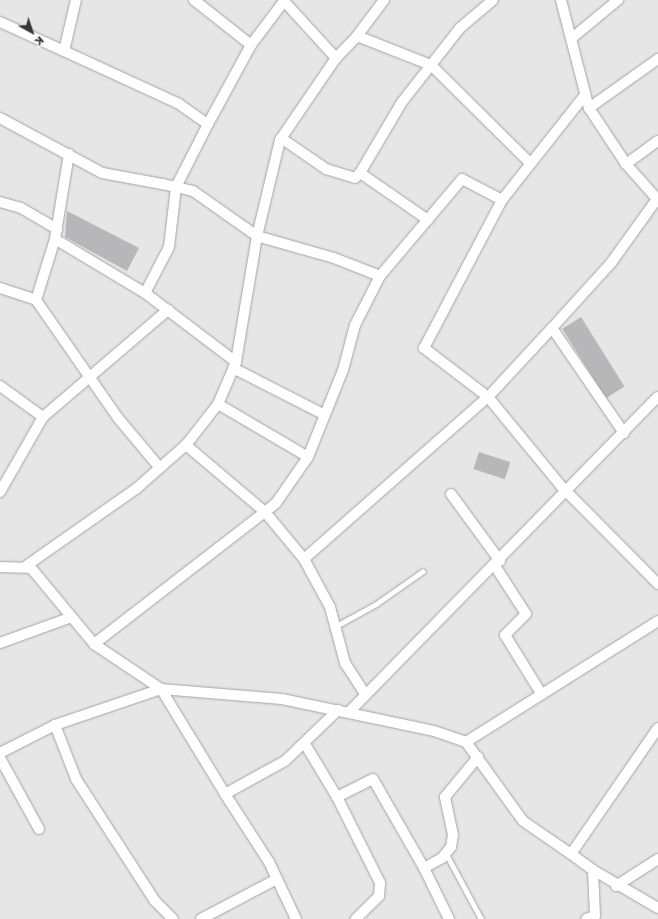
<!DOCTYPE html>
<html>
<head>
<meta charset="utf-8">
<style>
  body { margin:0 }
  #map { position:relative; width:658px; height:919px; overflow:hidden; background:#e6e6e7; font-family:Jost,sans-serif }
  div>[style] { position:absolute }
  .building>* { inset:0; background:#b7b7b9; transform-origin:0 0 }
  .roads { filter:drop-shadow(0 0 1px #a4a4a5) drop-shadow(0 0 1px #a4a4a5) }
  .service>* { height:5px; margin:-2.5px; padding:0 2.5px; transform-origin:2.5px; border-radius:2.5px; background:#fff }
  .minor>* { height:10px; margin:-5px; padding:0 5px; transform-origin:5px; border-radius:5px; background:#fff }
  span { translate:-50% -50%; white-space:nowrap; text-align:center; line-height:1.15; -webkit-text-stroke:3.5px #f3f3f4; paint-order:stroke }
  .north { position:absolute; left:12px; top:12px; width:40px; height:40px; -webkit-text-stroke:3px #f3f3f4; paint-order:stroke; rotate:140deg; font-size:11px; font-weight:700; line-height:16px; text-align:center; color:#363637 }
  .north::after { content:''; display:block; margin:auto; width:14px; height:18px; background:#363637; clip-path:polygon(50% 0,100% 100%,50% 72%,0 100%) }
</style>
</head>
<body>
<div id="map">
  <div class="building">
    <i style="clip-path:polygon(67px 211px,139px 248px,127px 271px,65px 237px)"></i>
    <i style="left:581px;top:317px;width:82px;height:22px;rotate:58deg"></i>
    <i style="left:479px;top:452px;width:33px;height:18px;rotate:18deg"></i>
  </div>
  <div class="roads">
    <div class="service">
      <i style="left:336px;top:626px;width:46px;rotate:-28.8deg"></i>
      <i style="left:376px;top:604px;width:57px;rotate:-35.1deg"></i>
      <i style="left:446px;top:854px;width:74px;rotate:61.7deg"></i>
    </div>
    <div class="minor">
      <i style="left:283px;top:0;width:79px;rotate:47.6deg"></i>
      <i style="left:561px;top:0;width:112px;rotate:75.5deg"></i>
      <i style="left:589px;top:108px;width:67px;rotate:56.5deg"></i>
      <i style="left:626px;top:164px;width:48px;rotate:48.4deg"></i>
      <i style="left:0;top:22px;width:70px;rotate:24.4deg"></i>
      <i style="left:64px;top:51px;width:52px;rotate:-76.8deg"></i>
      <i style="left:357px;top:36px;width:45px;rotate:-53.1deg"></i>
      <i style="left:572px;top:38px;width:60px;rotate:-39.6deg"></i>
      <i style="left:251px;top:45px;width:55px;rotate:-53.1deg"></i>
      <i style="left:64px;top:51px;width:127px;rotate:24.7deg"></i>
      <i style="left:179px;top:104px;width:35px;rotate:35deg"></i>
      <i style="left:208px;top:124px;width:90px;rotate:-61.4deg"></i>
      <i style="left:251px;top:45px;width:73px;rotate:-141.7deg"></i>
      <i style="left:589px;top:108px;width:85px;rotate:-35.4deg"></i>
      <i style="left:0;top:118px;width:116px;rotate:28.3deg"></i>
      <i style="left:102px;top:173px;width:61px;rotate:10.4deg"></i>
      <i style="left:162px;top:184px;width:14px;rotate:12deg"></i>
      <i style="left:176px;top:187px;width:17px;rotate:13deg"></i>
      <i style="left:193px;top:191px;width:78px;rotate:35.1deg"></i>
      <i style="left:257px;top:236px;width:128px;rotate:99.5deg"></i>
      <i style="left:236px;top:362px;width:114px;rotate:-142.8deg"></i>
      <i style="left:145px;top:293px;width:52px;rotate:-62.4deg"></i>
      <i style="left:169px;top:247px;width:60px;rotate:-83.3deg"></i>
      <i style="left:176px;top:187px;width:71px;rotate:-63.1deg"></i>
      <i style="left:281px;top:138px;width:55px;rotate:34.6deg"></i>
      <i style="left:326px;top:169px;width:30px;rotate:17deg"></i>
      <i style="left:355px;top:178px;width:7px;rotate:-45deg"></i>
      <i style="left:69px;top:154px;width:86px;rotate:99.4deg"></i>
      <i style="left:55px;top:239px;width:105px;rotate:31deg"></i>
      <i style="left:626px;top:164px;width:39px;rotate:-36deg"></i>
      <i style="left:502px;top:200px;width:45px;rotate:-152.3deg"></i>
      <i style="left:462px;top:179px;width:127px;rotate:130.2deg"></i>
      <i style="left:380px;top:276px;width:49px;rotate:-158.6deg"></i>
      <i style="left:334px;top:258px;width:80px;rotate:-164.1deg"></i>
      <i style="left:257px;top:236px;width:99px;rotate:-76.5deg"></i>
      <i style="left:280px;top:140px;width:99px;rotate:-55.7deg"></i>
      <i style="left:336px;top:58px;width:30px;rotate:-46deg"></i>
      <i style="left:357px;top:36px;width:79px;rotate:21.4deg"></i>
      <i style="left:431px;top:65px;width:139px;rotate:44.7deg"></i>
      <i style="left:0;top:202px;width:22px;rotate:16deg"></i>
      <i style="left:21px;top:208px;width:42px;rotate:30.3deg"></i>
      <i style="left:428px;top:220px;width:83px;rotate:-145.3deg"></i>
      <i style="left:360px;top:173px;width:82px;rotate:-59.4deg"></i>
      <i style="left:402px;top:102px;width:94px;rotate:-51.9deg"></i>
      <i style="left:460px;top:28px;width:43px;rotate:-40.3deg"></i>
      <i style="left:380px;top:276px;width:55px;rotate:117deg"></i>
      <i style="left:355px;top:325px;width:47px;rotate:104.9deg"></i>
      <i style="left:343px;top:370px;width:94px;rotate:111.9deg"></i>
      <i style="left:308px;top:457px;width:56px;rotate:124.8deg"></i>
      <i style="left:276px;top:503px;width:14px;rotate:141deg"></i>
      <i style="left:265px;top:512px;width:61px;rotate:50.3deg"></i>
      <i style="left:304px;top:559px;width:245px;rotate:-41.4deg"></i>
      <i style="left:488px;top:397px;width:115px;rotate:50.6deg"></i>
      <i style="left:561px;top:486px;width:138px;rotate:45.3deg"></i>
      <i style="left:0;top:288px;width:38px;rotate:18deg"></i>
      <i style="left:36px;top:300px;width:64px;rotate:-72.7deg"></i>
      <i style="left:36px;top:300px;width:144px;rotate:55.2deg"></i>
      <i style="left:118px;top:418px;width:65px;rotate:50deg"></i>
      <i style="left:552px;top:328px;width:94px;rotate:132.8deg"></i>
      <i style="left:488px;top:397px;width:81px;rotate:-142.6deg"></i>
      <i style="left:424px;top:348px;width:167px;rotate:-62.2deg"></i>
      <i style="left:502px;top:200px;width:132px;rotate:-51.7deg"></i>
      <i style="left:233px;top:368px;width:103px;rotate:27.1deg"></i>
      <i style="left:0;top:386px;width:53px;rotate:35.8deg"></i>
      <i style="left:218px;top:404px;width:104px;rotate:30.5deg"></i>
      <i style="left:624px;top:433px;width:127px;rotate:-124.4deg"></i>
      <i style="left:552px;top:328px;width:88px;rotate:-47.8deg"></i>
      <i style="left:611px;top:263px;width:79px;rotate:-54.3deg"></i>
      <i style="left:0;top:492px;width:86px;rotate:-60.2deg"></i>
      <i style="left:43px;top:417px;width:165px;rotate:-40.6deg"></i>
      <i style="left:451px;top:494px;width:83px;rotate:53.8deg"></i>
      <i style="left:304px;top:559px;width:55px;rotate:61.6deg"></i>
      <i style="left:330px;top:607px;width:58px;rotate:75deg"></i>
      <i style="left:345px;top:663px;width:38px;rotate:57deg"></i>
      <i style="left:26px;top:566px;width:136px;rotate:-35.1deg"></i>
      <i style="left:137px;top:488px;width:65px;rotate:-41.3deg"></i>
      <i style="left:186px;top:445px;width:52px;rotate:-52deg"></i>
      <i style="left:218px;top:404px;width:46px;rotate:-66.8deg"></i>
      <i style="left:495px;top:566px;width:57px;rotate:57.1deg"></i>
      <i style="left:526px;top:614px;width:30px;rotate:135deg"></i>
      <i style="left:505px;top:635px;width:70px;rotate:58.3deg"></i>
      <i style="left:0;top:567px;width:31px;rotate:2deg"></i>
      <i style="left:31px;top:568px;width:99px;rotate:50.3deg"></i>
      <i style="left:94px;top:644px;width:81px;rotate:33.9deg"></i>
      <i style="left:161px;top:689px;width:123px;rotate:58.6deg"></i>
      <i style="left:225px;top:794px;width:68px;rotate:-28.8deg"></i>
      <i style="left:285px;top:761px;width:74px;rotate:-43.9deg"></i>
      <i style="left:0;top:643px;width:73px;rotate:-19.9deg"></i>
      <i style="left:94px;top:644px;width:216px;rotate:-37.7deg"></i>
      <i style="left:265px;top:512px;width:104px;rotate:-139.7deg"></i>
      <i style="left:349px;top:712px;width:441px;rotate:-45.6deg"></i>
      <i style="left:55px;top:725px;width:58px;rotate:68.7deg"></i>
      <i style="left:76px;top:779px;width:145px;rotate:57.1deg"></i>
      <i style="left:155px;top:901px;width:25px;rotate:45deg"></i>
      <i style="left:466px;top:742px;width:227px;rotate:-32.2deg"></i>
      <i style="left:305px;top:744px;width:62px;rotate:58.9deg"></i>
      <i style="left:337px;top:797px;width:96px;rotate:63.4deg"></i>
      <i style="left:380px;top:883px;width:13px;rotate:94deg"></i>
      <i style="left:379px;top:896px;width:33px;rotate:135deg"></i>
      <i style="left:0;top:753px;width:62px;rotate:-27deg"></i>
      <i style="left:55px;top:725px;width:112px;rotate:-18.8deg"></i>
      <i style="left:161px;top:689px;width:121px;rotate:4.7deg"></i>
      <i style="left:282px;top:699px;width:155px;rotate:11.9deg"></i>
      <i style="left:434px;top:731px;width:34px;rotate:19deg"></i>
      <i style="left:466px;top:742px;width:97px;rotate:54.2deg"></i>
      <i style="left:523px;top:821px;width:58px;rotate:34.5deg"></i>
      <i style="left:571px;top:854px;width:153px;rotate:-55.4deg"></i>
      <i style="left:0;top:758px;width:81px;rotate:61.2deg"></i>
      <i style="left:225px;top:794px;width:81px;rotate:57.1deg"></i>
      <i style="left:269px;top:862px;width:63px;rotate:64.7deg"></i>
      <i style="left:337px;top:797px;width:40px;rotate:-26.6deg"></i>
      <i style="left:373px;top:779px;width:103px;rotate:60.2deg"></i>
      <i style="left:424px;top:868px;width:57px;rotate:63.9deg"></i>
      <i style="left:571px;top:854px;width:27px;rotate:36deg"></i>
      <i style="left:593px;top:870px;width:46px;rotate:87.5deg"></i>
      <i style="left:595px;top:916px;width:9px;rotate:162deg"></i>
      <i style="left:424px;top:868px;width:21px;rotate:-29deg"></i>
      <i style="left:442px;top:858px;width:14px;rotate:-51deg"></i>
      <i style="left:451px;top:847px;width:12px;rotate:-81deg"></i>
      <i style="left:453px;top:835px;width:39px;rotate:-102deg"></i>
      <i style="left:445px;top:797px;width:52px;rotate:-50.5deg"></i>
      <i style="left:593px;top:870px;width:75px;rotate:30.3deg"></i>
      <i style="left:616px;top:886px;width:50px;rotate:-32.7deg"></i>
      <i style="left:201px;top:919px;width:86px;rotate:-27.8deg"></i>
    </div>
  </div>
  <div class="north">K</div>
</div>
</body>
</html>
